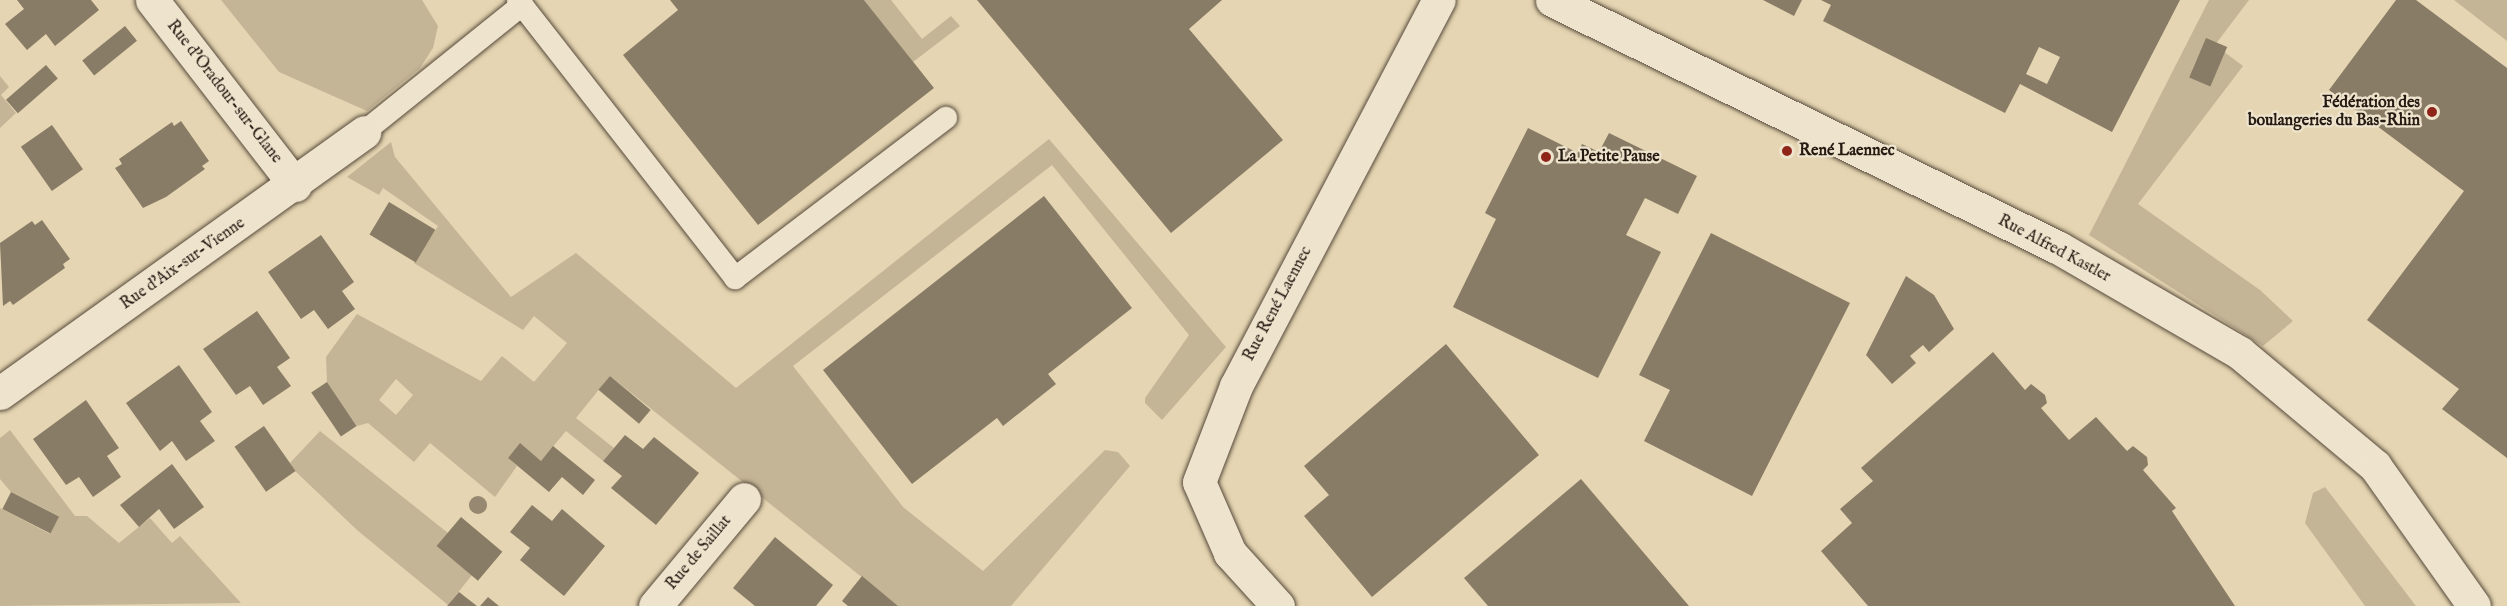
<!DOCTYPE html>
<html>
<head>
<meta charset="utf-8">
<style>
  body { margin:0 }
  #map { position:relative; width:2507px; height:606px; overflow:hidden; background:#e5d5b2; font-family:"IM FELL English",serif }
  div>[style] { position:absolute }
  .green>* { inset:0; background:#c5b597 }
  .building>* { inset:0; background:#897c66; transform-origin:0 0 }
  .roads { filter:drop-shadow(0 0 2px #564a3b) drop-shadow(0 0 2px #564a3b) }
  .service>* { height:22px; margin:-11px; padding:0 11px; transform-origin:11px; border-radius:11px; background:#eee4cd }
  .minor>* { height:33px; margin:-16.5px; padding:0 16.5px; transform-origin:16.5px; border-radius:16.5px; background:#eee4cd }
  .trees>* { width:18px; height:18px; margin:-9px; border-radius:50%; background:#968871 }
  .dots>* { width:16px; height:16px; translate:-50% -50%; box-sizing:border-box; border:3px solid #eee4cd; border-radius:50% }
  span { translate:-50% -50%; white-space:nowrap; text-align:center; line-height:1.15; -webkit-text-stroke:4.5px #eee4cd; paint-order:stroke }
  .street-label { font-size:16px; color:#261b13 }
  .poi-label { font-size:16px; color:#261b13; font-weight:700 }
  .right { translate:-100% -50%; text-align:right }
  .left { translate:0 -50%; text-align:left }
</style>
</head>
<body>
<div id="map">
  <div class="green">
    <i style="clip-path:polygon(221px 0,422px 0,438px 26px,433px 48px,420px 68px,367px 111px,279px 72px)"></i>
    <i style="clip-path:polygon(864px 0,891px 0,922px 39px,951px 16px,960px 26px,913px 62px)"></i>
    <i style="clip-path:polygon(2209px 0,2249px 0,2215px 45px,2243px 66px,2138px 204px,2260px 290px,2293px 321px,2263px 346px,2089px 235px)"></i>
    <i style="clip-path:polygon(2454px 0,2507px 0,2507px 41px)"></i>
    <i style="clip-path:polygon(0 76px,9px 87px,1px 95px,16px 113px,0 128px)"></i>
    <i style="clip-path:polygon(evenodd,1049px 139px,1226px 347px,1162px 420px,1145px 403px,1145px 398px,1189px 335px,1052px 165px,793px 366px,903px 507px,983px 571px,1105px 450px,1118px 452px,1130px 466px,1011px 606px,898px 606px,610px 376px,576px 418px,614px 448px,603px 461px,566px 431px,541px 461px,520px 444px,508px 458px,517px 466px,495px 497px,430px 443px,414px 462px,368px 423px,357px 426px,327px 382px,326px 357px,357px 314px,481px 381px,502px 356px,534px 382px,567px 343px,534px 316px,523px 330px,414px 263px,438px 226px,383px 188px,379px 195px,347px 177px,391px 142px,395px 157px,511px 297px,576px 253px,736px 388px,1049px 139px,396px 379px,413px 395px,396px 415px,379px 400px,396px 379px)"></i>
    <i style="clip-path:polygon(10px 430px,75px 516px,87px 516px,119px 543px,150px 518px,172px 543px,180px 536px,241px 603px,0 606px,0 508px,50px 534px,59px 516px,11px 492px,0 479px,0 438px)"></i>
    <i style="clip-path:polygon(320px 431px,448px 533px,437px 546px,472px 575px,448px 605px,357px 530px,295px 471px,290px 463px)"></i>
    <i style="clip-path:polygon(2325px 487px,2416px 606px,2365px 606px,2305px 523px,2313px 493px)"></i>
  </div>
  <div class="building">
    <i style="clip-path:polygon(17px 0,91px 0,99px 10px,55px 46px,46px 34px,27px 50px,5px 24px,24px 9px)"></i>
    <i style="clip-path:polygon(670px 0,864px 0,934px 88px,758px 225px,623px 55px,678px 10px)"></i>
    <i style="clip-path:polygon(977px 0,1222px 0,1189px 29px,1283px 140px,1171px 233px)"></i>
    <i style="clip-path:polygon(1763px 0,1802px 0,1794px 16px)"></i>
    <i style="clip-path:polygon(evenodd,1821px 0,2180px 0,2112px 132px,2020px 84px,2005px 113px,1823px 21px,1831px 5px,1821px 0,2039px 47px,2060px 57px,2047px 84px,2026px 74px,2039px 47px)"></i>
    <i style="clip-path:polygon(2396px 0,2416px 0,2507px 68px,2507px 458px,2442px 409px,2459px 389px,2367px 320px,2464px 191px,2329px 90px)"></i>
    <i style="left:125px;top:26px;width:19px;height:55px;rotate:51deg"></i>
    <i style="left:2206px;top:38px;width:23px;height:43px;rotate:23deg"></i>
    <i style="left:46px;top:65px;width:18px;height:53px;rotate:49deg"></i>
    <i style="clip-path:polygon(181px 121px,209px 161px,202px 166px,205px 169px,166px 197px,143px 208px,115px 168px,122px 164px,119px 159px,172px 122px,174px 126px)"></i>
    <i style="left:52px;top:125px;width:54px;height:38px;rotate:55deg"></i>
    <i style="clip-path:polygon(1528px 128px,1578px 153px,1582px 144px,1599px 152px,1609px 133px,1697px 176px,1678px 214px,1645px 198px,1626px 235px,1661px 252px,1598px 378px,1453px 307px,1496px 219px,1485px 213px)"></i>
    <i style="clip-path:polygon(1044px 196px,1132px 308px,1048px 374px,1056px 384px,1003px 426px,997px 418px,912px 484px,823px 370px)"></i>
    <i style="left:389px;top:202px;width:54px;height:38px;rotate:31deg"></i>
    <i style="clip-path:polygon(42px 220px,70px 259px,63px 264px,65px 268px,41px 285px,13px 305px,10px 301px,3px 306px,0 243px,32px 221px,35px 225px)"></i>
    <i style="clip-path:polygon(1711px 233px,1850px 303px,1752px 496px,1644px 441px,1670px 390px,1639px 375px)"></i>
    <i style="clip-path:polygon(321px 235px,354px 282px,342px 291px,355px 309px,328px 329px,314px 310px,301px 319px,268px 272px)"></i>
    <i style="clip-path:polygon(1906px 276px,1934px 295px,1954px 329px,1929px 352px,1923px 345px,1910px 356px,1916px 363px,1892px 384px,1866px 355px)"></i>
    <i style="clip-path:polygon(257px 311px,290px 358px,277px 367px,291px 386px,263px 405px,250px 386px,236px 395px,203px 349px)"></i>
    <i style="clip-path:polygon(1446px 344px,1539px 455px,1372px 597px,1304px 516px,1329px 495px,1304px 466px)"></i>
    <i style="clip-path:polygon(1993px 352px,2025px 390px,2031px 384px,2045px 395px,2047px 403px,2041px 408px,2069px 440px,2096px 417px,2127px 451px,2133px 446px,2147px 457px,2148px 465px,2143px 470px,2176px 508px,2172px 511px,2235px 606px,1868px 606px,1821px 551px,1852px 523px,1840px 509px,1873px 481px,1861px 468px)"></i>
    <i style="clip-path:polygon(179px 365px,212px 412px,200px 421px,215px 441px,186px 461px,172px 441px,160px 451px,126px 403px)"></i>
    <i style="left:610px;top:376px;width:53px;height:18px;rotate:40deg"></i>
    <i style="left:327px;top:382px;width:53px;height:19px;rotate:56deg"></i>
    <i style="clip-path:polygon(86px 400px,119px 448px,107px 456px,121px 477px,93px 497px,79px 477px,66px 485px,33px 439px)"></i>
    <i style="left:264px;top:426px;width:55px;height:36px;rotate:55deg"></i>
    <i style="clip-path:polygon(625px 435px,643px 449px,654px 437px,699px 473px,656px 525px,611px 488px,622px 476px,603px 461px)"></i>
    <i style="clip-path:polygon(520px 443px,541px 461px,553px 446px,595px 480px,583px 495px,562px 477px,549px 492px,508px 458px)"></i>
    <i style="clip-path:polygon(172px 464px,204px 507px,174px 529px,159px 509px,139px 527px,120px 505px)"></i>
    <i style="clip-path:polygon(1581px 479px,1689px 606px,1488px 606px,1464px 578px)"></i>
    <i style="left:11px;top:492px;width:54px;height:19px;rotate:27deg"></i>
    <i style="clip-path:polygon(532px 505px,552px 521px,562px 509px,605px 546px,564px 596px,520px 560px,530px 548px,510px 532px)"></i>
    <i style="left:461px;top:517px;width:54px;height:38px;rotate:40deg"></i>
    <i style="clip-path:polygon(775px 537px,833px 585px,816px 606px,755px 606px,733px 588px)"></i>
    <i style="clip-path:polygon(862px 576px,898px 606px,848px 606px,842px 601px)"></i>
    <i style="clip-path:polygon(459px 592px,477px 606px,447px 606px)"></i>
    <i style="clip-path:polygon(488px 597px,499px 606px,480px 606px)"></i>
  </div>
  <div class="roads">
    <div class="service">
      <i style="left:518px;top:0;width:353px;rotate:52deg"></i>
      <i style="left:735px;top:278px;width:265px;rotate:-37.2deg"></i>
      <i style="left:364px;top:132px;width:203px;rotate:-38.8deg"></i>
    </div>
    <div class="minor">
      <i style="left:152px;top:0;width:234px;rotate:52.3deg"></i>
      <i style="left:1552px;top:0;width:564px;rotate:26.07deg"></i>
      <i style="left:2059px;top:248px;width:209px;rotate:30.1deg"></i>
      <i style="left:2240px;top:353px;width:176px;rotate:39.9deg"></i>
      <i style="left:2375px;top:466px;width:171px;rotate:54.7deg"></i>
      <i style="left:0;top:393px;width:448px;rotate:-35.6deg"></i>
      <i style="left:655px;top:606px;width:139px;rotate:-50.2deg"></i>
      <i style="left:1278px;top:606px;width:72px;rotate:-132.2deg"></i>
      <i style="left:1230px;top:553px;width:77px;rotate:-113.6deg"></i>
      <i style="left:1199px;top:482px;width:103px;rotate:-68.9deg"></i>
      <i style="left:1236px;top:386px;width:436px;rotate:-62.3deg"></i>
    </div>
  </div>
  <div class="trees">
    <i style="left:478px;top:505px"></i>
  </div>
  <div class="dots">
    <i style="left:2432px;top:112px;background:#8f2418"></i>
    <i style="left:1787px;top:151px;background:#8f2418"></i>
    <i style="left:1546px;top:157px;background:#8f2418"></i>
  </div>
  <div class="street-label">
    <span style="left:224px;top:92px;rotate:52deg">Rue d'Oradour-sur-Glane</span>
    <span style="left:2054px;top:249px;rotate:28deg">Rue Alfred Kastler</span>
    <span style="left:183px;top:264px;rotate:-35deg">Rue d'Aix-sur-Vienne</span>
    <span style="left:1278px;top:304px;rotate:-62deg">Rue René Laennec</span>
    <span style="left:699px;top:553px;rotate:-50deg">Rue de Saillat</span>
  </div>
  <div class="poi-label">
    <span class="right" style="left:2420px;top:112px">Fédération des<br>boulangeries du Bas-Rhin</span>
    <span class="left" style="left:1799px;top:151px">René Laennec</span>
    <span class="left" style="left:1558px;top:157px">La Petite Pause</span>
  </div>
</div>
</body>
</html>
